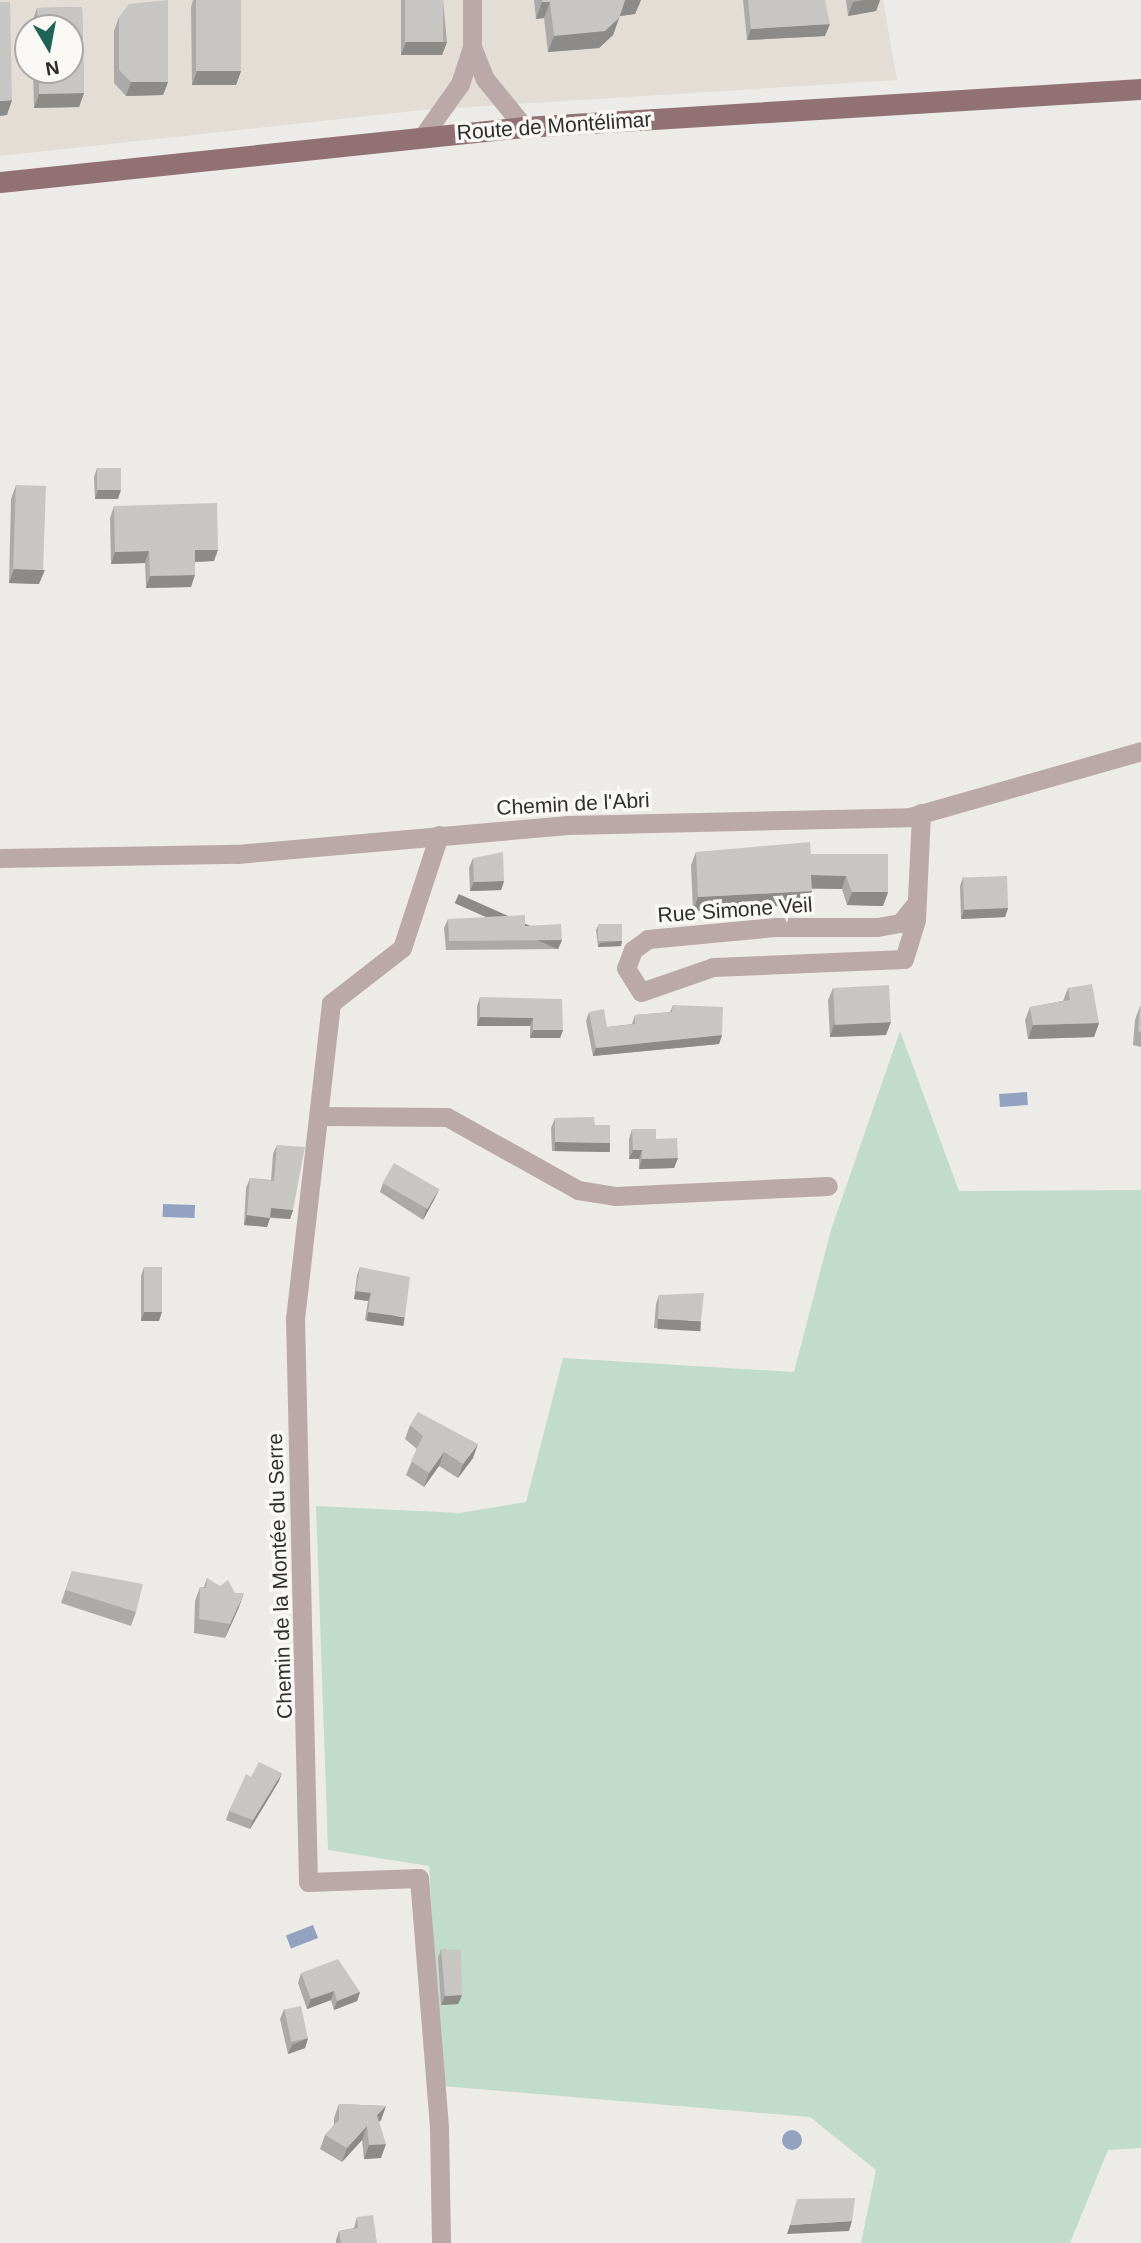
<!DOCTYPE html>
<html>
<head>
<meta charset="utf-8">
<style>
  body { margin:0 }
  #map { position:relative; width:1141px; height:2243px; overflow:hidden; background:#edebe8; font-family:Helvetica,sans-serif }
  div>[style] { position:absolute }
  .built>* { inset:0; background:#e3ddd5 }
  .green>* { inset:0; background:#c1dbcd }
  .water>* { inset:0; background:#92a2c0; transform-origin:0 0 }
  .round { border-radius:50% }
  .minor>* { height:19px; margin:-9.5px; padding:0 9.5px; transform-origin:9.5px; border-radius:9.5px; background:#bba9a9 }
  .major>* { height:21px; margin:-10.5px; padding:0 10.5px; transform-origin:10.5px; border-radius:10.5px; background:#917173 }
  .wall>* { inset:0; background:#acaaa8 }
  .shaded-wall>* { inset:0; background:#8c8b88; transform-origin:0 0 }
  .building>* { inset:0; background:#c8c6c3; transform-origin:0 0 }
  span { translate:-50% -50%; white-space:nowrap; text-align:center; line-height:1.15; -webkit-text-stroke:7px #faf8f5; paint-order:stroke }
  .street-label { font-size:21px; color:#2f2e2d }
  .north { position:absolute; left:14px; top:14px; width:70px; height:70px; box-sizing:border-box; background:#faf8f5; border:2px solid #a9a7a5; border-radius:50%; rotate:170deg; font-size:19px; font-weight:700; line-height:28px; text-align:center; color:#2f2e2d }
  .north::after { content:''; display:block; margin:auto; width:24px; height:32px; background:#1e6355; clip-path:polygon(50% 0,100% 100%,50% 72%,0 100%) }
</style>
</head>
<body>
<div id="map">
  <div class="built">
    <i style="clip-path:polygon(evenodd,0 0,883px 0,897px 80px,423px 110px,0 156px,0 0,28px 28px,70px 28px,70px 70px,28px 70px,28px 28px)"></i>
  </div>
  <div class="green">
    <i style="clip-path:polygon(900px 1031px,959px 1191px,1141px 1190px,1141px 2148px,1108px 2150px,1070px 2243px,861px 2243px,876px 2170px,810px 2117px,442px 2086px,429px 1866px,328px 1850px,316px 1506px,460px 1513px,526px 1502px,563px 1358px,794px 1372px,831px 1230px)"></i>
  </div>
  <div class="water">
    <i style="left:1027px;top:1092px;width:13px;height:28px;rotate:86deg"></i>
    <i style="left:163px;top:1204px;width:32px;height:13px;rotate:2deg"></i>
    <i style="left:313px;top:1925px;width:14px;height:29px;rotate:69deg"></i>
    <i class="round" style="left:782px;top:2130px;width:20px;height:20px"></i>
  </div>
  <div class="minor">
    <i style="left:472px;top:47px;width:35px;rotate:68deg"></i>
    <i style="left:485px;top:79px;width:62px;rotate:50.9deg"></i>
    <i style="left:423px;top:136px;width:64px;rotate:-54.6deg"></i>
    <i style="left:460px;top:84px;width:39px;rotate:-72deg"></i>
    <i style="left:472px;top:47px;width:47px;rotate:-90deg"></i>
    <i style="left:439px;top:835px;width:119px;rotate:108.1deg"></i>
    <i style="left:402px;top:948px;width:90px;rotate:142.2deg"></i>
    <i style="left:331px;top:1003px;width:317px;rotate:96.5deg"></i>
    <i style="left:295px;top:1318px;width:564px;rotate:88.68deg"></i>
    <i style="left:308px;top:1882px;width:111px;rotate:-2.1deg"></i>
    <i style="left:419px;top:1878px;width:251px;rotate:85.4deg"></i>
    <i style="left:439px;top:2128px;width:115px;rotate:89deg"></i>
    <i style="left:0;top:858px;width:237px;rotate:-1deg"></i>
    <i style="left:237px;top:854px;width:332px;rotate:-5deg"></i>
    <i style="left:568px;top:825px;width:342px;rotate:-1.3deg"></i>
    <i style="left:910px;top:817px;width:240px;rotate:-15.9deg"></i>
    <i style="left:914px;top:906px;width:22px;rotate:129deg"></i>
    <i style="left:900px;top:923px;width:23px;rotate:170deg"></i>
    <i style="left:877px;top:927px;width:102px;rotate:180deg"></i>
    <i style="left:775px;top:927px;width:128px;rotate:174.6deg"></i>
    <i style="left:648px;top:939px;width:19px;rotate:144deg"></i>
    <i style="left:633px;top:950px;width:19px;rotate:111deg"></i>
    <i style="left:626px;top:968px;width:28px;rotate:58deg"></i>
    <i style="left:641px;top:992px;width:76px;rotate:-19.1deg"></i>
    <i style="left:713px;top:967px;width:191px;rotate:-2.4deg"></i>
    <i style="left:904px;top:959px;width:41px;rotate:-72.9deg"></i>
    <i style="left:916px;top:920px;width:107px;rotate:-87.3deg"></i>
    <i style="left:322px;top:1116px;width:125px;rotate:0.5deg"></i>
    <i style="left:447px;top:1117px;width:150px;rotate:29.1deg"></i>
    <i style="left:578px;top:1190px;width:37px;rotate:9deg"></i>
    <i style="left:615px;top:1196px;width:213px;rotate:-2.7deg"></i>
  </div>
  <div class="major">
    <i style="left:0;top:182px;width:527px;rotate:-5.99deg"></i>
    <i style="left:524px;top:127px;width:618px;rotate:-3.52deg"></i>
  </div>
  <div class="wall">
    <i style="clip-path:polygon(193px 0,241px 0,241px 71px,236px 85px,192px 85px,191px 7px)"></i>
    <i style="clip-path:polygon(401px 0,443px 0,447px 42px,442px 55px,401px 55px)"></i>
    <i style="clip-path:polygon(534px 0,641px 0,635px 14px,620px 16px,613px 35px,599px 48px,548px 52px,544px 18px,536px 19px)"></i>
    <i style="clip-path:polygon(743px 0,825px 0,825px 36px,747px 40px)"></i>
    <i style="clip-path:polygon(846px 0,880px 0,876px 11px,848px 16px)"></i>
    <i style="clip-path:polygon(82px 7px,84px 93px,79px 107px,34px 108px,33px 70px,70px 70px,70px 28px,32px 28px,32px 22px,37px 8px)"></i>
    <i style="clip-path:polygon(119px 17px,168px 82px,163px 95px,126px 96px,114px 83px,114px 31px)"></i>
    <i style="clip-path:polygon(97px 468px,118px 499px,95px 499px,94px 477px)"></i>
    <i style="clip-path:polygon(16px 485px,39px 584px,9px 583px,11px 499px)"></i>
    <i style="clip-path:polygon(114px 506px,214px 561px,195px 562px,191px 587px,146px 588px,145px 563px,111px 564px,110px 518px)"></i>
    <i style="clip-path:polygon(696px 852px,811px 854px,888px 892px,883px 906px,847px 905px,842px 889px,812px 889px,807px 904px,693px 911px,691px 865px)"></i>
    <i style="clip-path:polygon(473px 858px,504px 881px,501px 890px,470px 891px,469px 868px)"></i>
    <i style="clip-path:polygon(963px 877px,1008px 908px,1005px 917px,961px 919px,960px 886px)"></i>
    <i style="clip-path:polygon(448px 919px,525px 926px,562px 940px,558px 949px,446px 950px,444px 928px)"></i>
    <i style="clip-path:polygon(598px 926px,622px 941px,621px 946px,598px 947px,596px 930px)"></i>
    <i style="clip-path:polygon(833px 988px,886px 1035px,830px 1037px,828px 1000px)"></i>
    <i style="clip-path:polygon(1068px 988px,1099px 1023px,1094px 1037px,1028px 1039px,1025px 1020px,1030px 1007px,1063px 1001px)"></i>
    <i style="clip-path:polygon(480px 997px,563px 1030px,560px 1038px,530px 1038px,530px 1026px,477px 1026px,477px 1006px)"></i>
    <i style="clip-path:polygon(673px 1005px,722px 1035px,719px 1044px,593px 1056px,586px 1021px,589px 1012px,607px 1027px,632px 1024px,635px 1015px,670px 1012px)"></i>
    <i style="clip-path:polygon(1140px 1006px,1141px 1006px,1141px 1047px,1133px 1045px,1135px 1020px)"></i>
    <i style="clip-path:polygon(555px 1118px,595px 1125px,607px 1152px,552px 1151px,551px 1128px)"></i>
    <i style="clip-path:polygon(632px 1129px,656px 1139px,678px 1158px,674px 1168px,639px 1169px,639px 1159px,629px 1159px,629px 1139px)"></i>
    <i style="clip-path:polygon(277px 1145px,293px 1210px,290px 1219px,270px 1218px,267px 1227px,244px 1225px,246px 1188px,250px 1178px,271px 1180px,273px 1154px)"></i>
    <i style="clip-path:polygon(383px 1183px,439px 1189px,435px 1198px,423px 1220px,380px 1192px)"></i>
    <i style="clip-path:polygon(144px 1267px,159px 1321px,141px 1321px,141px 1276px)"></i>
    <i style="clip-path:polygon(360px 1267px,402px 1325px,365px 1320px,368px 1301px,354px 1299px,357px 1275px)"></i>
    <i style="clip-path:polygon(659px 1295px,698px 1330px,654px 1328px,656px 1304px)"></i>
    <i style="clip-path:polygon(410px 1425px,473px 1458px,458px 1478px,439px 1466px,424px 1487px,406px 1475px,417px 1449px,405px 1439px)"></i>
    <i style="clip-path:polygon(72px 1571px,136px 1612px,131px 1626px,61px 1603px)"></i>
    <i style="clip-path:polygon(207px 1578px,239px 1607px,225px 1638px,194px 1633px,195px 1601px,200px 1587px,204px 1587px)"></i>
    <i style="clip-path:polygon(251px 1777px,279px 1781px,250px 1829px,226px 1820px,229px 1811px)"></i>
    <i style="clip-path:polygon(441px 1949px,462px 1995px,458px 2004px,441px 2005px,438px 1958px)"></i>
    <i style="clip-path:polygon(301px 1973px,360px 1992px,357px 2001px,334px 2010px,331px 2000px,307px 2009px,298px 1983px)"></i>
    <i style="clip-path:polygon(284px 2009px,308px 2038px,305px 2048px,288px 2054px,280px 2019px)"></i>
    <i style="clip-path:polygon(339px 2104px,386px 2106px,381px 2120px,379px 2122px,381px 2158px,364px 2159px,362px 2140px,342px 2162px,320px 2149px,325px 2135px,334px 2125px,334px 2118px)"></i>
    <i style="clip-path:polygon(357px 2217px,377px 2243px,336px 2243px,336px 2240px,339px 2231px,354px 2228px)"></i>
  </div>
  <div class="shaded-wall">
    <i style="clip-path:polygon(625px 0,641px 0,635px 14px,620px 16px)"></i>
    <i style="clip-path:polygon(864px 0,880px 0,876px 11px,848px 16px,853px 2px)"></i>
    <i style="clip-path:polygon(542px 2px,550px 2px,544px 18px,536px 19px)"></i>
    <i style="clip-path:polygon(619px 18px,613px 35px,599px 48px,548px 52px,554px 36px)"></i>
    <i style="clip-path:polygon(830px 24px,825px 36px,747px 40px,751px 29px)"></i>
    <i style="clip-path:polygon(406px 42px,447px 42px,442px 55px,401px 55px)"></i>
    <i style="clip-path:polygon(197px 71px,241px 71px,236px 85px,192px 85px)"></i>
    <i style="clip-path:polygon(131px 82px,168px 82px,163px 95px,126px 96px)"></i>
    <i style="clip-path:polygon(84px 93px,79px 107px,34px 108px,39px 94px)"></i>
    <i style="clip-path:polygon(12px 100px,7px 115px,0 116px,0 101px)"></i>
    <i style="clip-path:polygon(98px 490px,121px 490px,118px 499px,95px 499px)"></i>
    <i style="clip-path:polygon(195px 550px,218px 550px,214px 561px,190px 562px)"></i>
    <i style="clip-path:polygon(149px 551px,145px 563px,111px 564px,115px 552px)"></i>
    <i style="clip-path:polygon(14px 569px,45px 570px,39px 584px,9px 583px)"></i>
    <i style="clip-path:polygon(195px 575px,191px 587px,146px 588px,150px 576px)"></i>
    <i style="clip-path:polygon(811px 875px,846px 876px,842px 889px,807px 888px)"></i>
    <i style="clip-path:polygon(504px 881px,501px 890px,470px 891px,474px 882px)"></i>
    <i style="clip-path:polygon(812px 891px,807px 904px,693px 911px,698px 897px)"></i>
    <i style="clip-path:polygon(852px 892px,888px 892px,883px 906px,847px 905px)"></i>
    <i style="clip-path:polygon(1008px 908px,1005px 917px,961px 919px,964px 910px)"></i>
    <i style="left:562px;top:940px;width:10px;height:113px;rotate:114deg"></i>
    <i style="clip-path:polygon(622px 941px,621px 946px,598px 947px,600px 943px)"></i>
    <i style="clip-path:polygon(480px 1017px,533px 1018px,530px 1026px,477px 1026px)"></i>
    <i style="clip-path:polygon(891px 1022px,886px 1035px,830px 1037px,834px 1024px)"></i>
    <i style="clip-path:polygon(1099px 1023px,1094px 1037px,1028px 1039px,1033px 1025px)"></i>
    <i style="clip-path:polygon(533px 1030px,563px 1030px,560px 1038px,530px 1038px)"></i>
    <i style="clip-path:polygon(722px 1035px,719px 1044px,593px 1056px,596px 1048px)"></i>
    <i style="left:555px;top:1142px;width:55px;height:9px;rotate:1deg"></i>
    <i style="clip-path:polygon(633px 1150px,642px 1150px,639px 1159px,629px 1159px)"></i>
    <i style="clip-path:polygon(678px 1158px,674px 1168px,639px 1169px,642px 1159px)"></i>
    <i style="clip-path:polygon(439px 1189px,435px 1198px,423px 1220px,426px 1210px)"></i>
    <i style="clip-path:polygon(271px 1208px,293px 1210px,290px 1219px,268px 1217px)"></i>
    <i style="clip-path:polygon(247px 1215px,270px 1218px,267px 1227px,244px 1225px)"></i>
    <i style="clip-path:polygon(356px 1291px,371px 1293px,368px 1301px,354px 1299px)"></i>
    <i style="clip-path:polygon(144px 1312px,162px 1312px,159px 1321px,141px 1321px)"></i>
    <i style="left:368px;top:1312px;width:37px;height:9px;rotate:8deg"></i>
    <i style="left:658px;top:1319px;width:43px;height:10px;rotate:3deg"></i>
    <i style="clip-path:polygon(478px 1444px,473px 1458px,458px 1478px,463px 1464px)"></i>
    <i style="clip-path:polygon(444px 1452px,439px 1466px,424px 1487px,429px 1473px)"></i>
    <i style="clip-path:polygon(244px 1593px,239px 1607px,225px 1638px,230px 1624px)"></i>
    <i style="clip-path:polygon(282px 1773px,279px 1781px,250px 1829px,253px 1820px)"></i>
    <i style="clip-path:polygon(334px 1991px,331px 2000px,307px 2009px,311px 1999px)"></i>
    <i style="clip-path:polygon(360px 1992px,357px 2001px,334px 2010px,337px 2001px)"></i>
    <i style="clip-path:polygon(462px 1995px,458px 2004px,441px 2005px,445px 1996px)"></i>
    <i style="clip-path:polygon(308px 2038px,305px 2048px,288px 2054px,292px 2045px)"></i>
    <i style="clip-path:polygon(386px 2106px,381px 2120px,372px 2129px,377px 2115px)"></i>
    <i style="clip-path:polygon(367px 2126px,362px 2140px,342px 2162px,347px 2148px)"></i>
    <i style="clip-path:polygon(386px 2144px,381px 2158px,364px 2159px,369px 2145px)"></i>
    <i style="clip-path:polygon(852px 2221px,849px 2231px,787px 2234px,790px 2225px)"></i>
  </div>
  <div class="building">
    <i style="clip-path:polygon(168px 0,168px 82px,131px 82px,119px 70px,119px 17px,129px 4px)"></i>
    <i style="left:196px;top:0;width:45px;height:71px"></i>
    <i style="left:405px;top:0;width:38px;height:42px"></i>
    <i style="clip-path:polygon(542px 0,625px 0,619px 18px,605px 31px,554px 36px,550px 2px,542px 2px)"></i>
    <i style="clip-path:polygon(748px 0,825px 0,830px 24px,751px 29px)"></i>
    <i style="clip-path:polygon(0 2px,10px 2px,12px 100px,0 101px)"></i>
    <i style="clip-path:polygon(82px 7px,84px 93px,39px 94px,39px 70px,70px 70px,70px 28px,38px 28px,37px 8px)"></i>
    <i style="left:97px;top:468px;width:24px;height:22px"></i>
    <i style="left:16px;top:485px;width:30px;height:84px;rotate:2deg"></i>
    <i style="clip-path:polygon(217px 503px,218px 550px,195px 550px,195px 575px,150px 576px,149px 551px,115px 552px,114px 506px)"></i>
    <i style="clip-path:polygon(810px 842px,811px 854px,888px 854px,888px 892px,852px 892px,846px 876px,811px 875px,812px 891px,698px 897px,696px 852px)"></i>
    <i style="clip-path:polygon(503px 852px,504px 881px,474px 882px,473px 858px)"></i>
    <i style="left:1007px;top:876px;width:32px;height:44px;rotate:88deg"></i>
    <i style="clip-path:polygon(525px 915px,525px 926px,561px 924px,562px 940px,449px 941px,448px 919px)"></i>
    <i style="left:622px;top:924px;width:17px;height:24px;rotate:90deg"></i>
    <i style="clip-path:polygon(1092px 984px,1099px 1023px,1033px 1025px,1030px 1007px,1070px 1000px,1068px 988px)"></i>
    <i style="left:889px;top:985px;width:37px;height:56px;rotate:87deg"></i>
    <i style="clip-path:polygon(480px 997px,562px 999px,563px 1030px,533px 1030px,533px 1018px,480px 1017px)"></i>
    <i style="clip-path:polygon(673px 1005px,723px 1007px,722px 1035px,596px 1048px,589px 1012px,604px 1009px,607px 1027px,635px 1024px,635px 1015px,672px 1012px)"></i>
    <i style="clip-path:polygon(1140px 1006px,1141px 1006px,1141px 1032px,1138px 1031px)"></i>
    <i style="clip-path:polygon(594px 1117px,595px 1125px,610px 1125px,610px 1143px,555px 1142px,555px 1118px)"></i>
    <i style="clip-path:polygon(632px 1129px,656px 1129px,656px 1139px,677px 1138px,678px 1158px,642px 1159px,642px 1150px,633px 1150px)"></i>
    <i style="clip-path:polygon(277px 1145px,305px 1147px,293px 1210px,271px 1208px,270px 1218px,247px 1215px,250px 1178px,274px 1181px)"></i>
    <i style="left:394px;top:1163px;width:52px;height:23px;rotate:30deg"></i>
    <i style="left:144px;top:1267px;width:18px;height:45px"></i>
    <i style="clip-path:polygon(360px 1267px,410px 1277px,405px 1317px,368px 1312px,371px 1293px,356px 1291px)"></i>
    <i style="clip-path:polygon(704px 1293px,701px 1321px,658px 1319px,659px 1295px)"></i>
    <i style="clip-path:polygon(418px 1412px,478px 1444px,463px 1464px,444px 1452px,429px 1473px,411px 1461px,423px 1436px,410px 1425px)"></i>
    <i style="clip-path:polygon(72px 1571px,143px 1584px,136px 1612px,66px 1590px)"></i>
    <i style="clip-path:polygon(207px 1578px,220px 1586px,228px 1580px,235px 1593px,244px 1593px,230px 1624px,199px 1619px,200px 1587px,206px 1588px)"></i>
    <i style="clip-path:polygon(259px 1762px,282px 1773px,253px 1820px,229px 1811px,246px 1774px,251px 1777px)"></i>
    <i style="clip-path:polygon(441px 1949px,461px 1950px,462px 1995px,445px 1996px)"></i>
    <i style="clip-path:polygon(338px 1959px,360px 1992px,337px 2001px,334px 1991px,311px 1999px,301px 1973px)"></i>
    <i style="left:301px;top:2006px;width:33px;height:17px;rotate:78deg"></i>
    <i style="clip-path:polygon(339px 2104px,386px 2106px,377px 2115px,386px 2144px,369px 2145px,367px 2126px,347px 2148px,325px 2135px,339px 2120px)"></i>
    <i style="clip-path:polygon(855px 2198px,852px 2221px,790px 2225px,797px 2199px)"></i>
    <i style="clip-path:polygon(373px 2215px,377px 2243px,341px 2243px,339px 2231px,358px 2228px,357px 2217px)"></i>
  </div>
  <div class="street-label">
    <span style="left:554px;top:126px;rotate:-4deg">Route de Montélimar</span>
    <span style="left:573px;top:804px;rotate:-3deg">Chemin de l'Abri</span>
    <span style="left:735px;top:910px;rotate:-4deg">Rue Simone Veil</span>
    <span style="left:280px;top:1576px;rotate:-92deg">Chemin de la Montée du Serre</span>
  </div>
  <div class="north">N</div>
</div>
</body>
</html>
